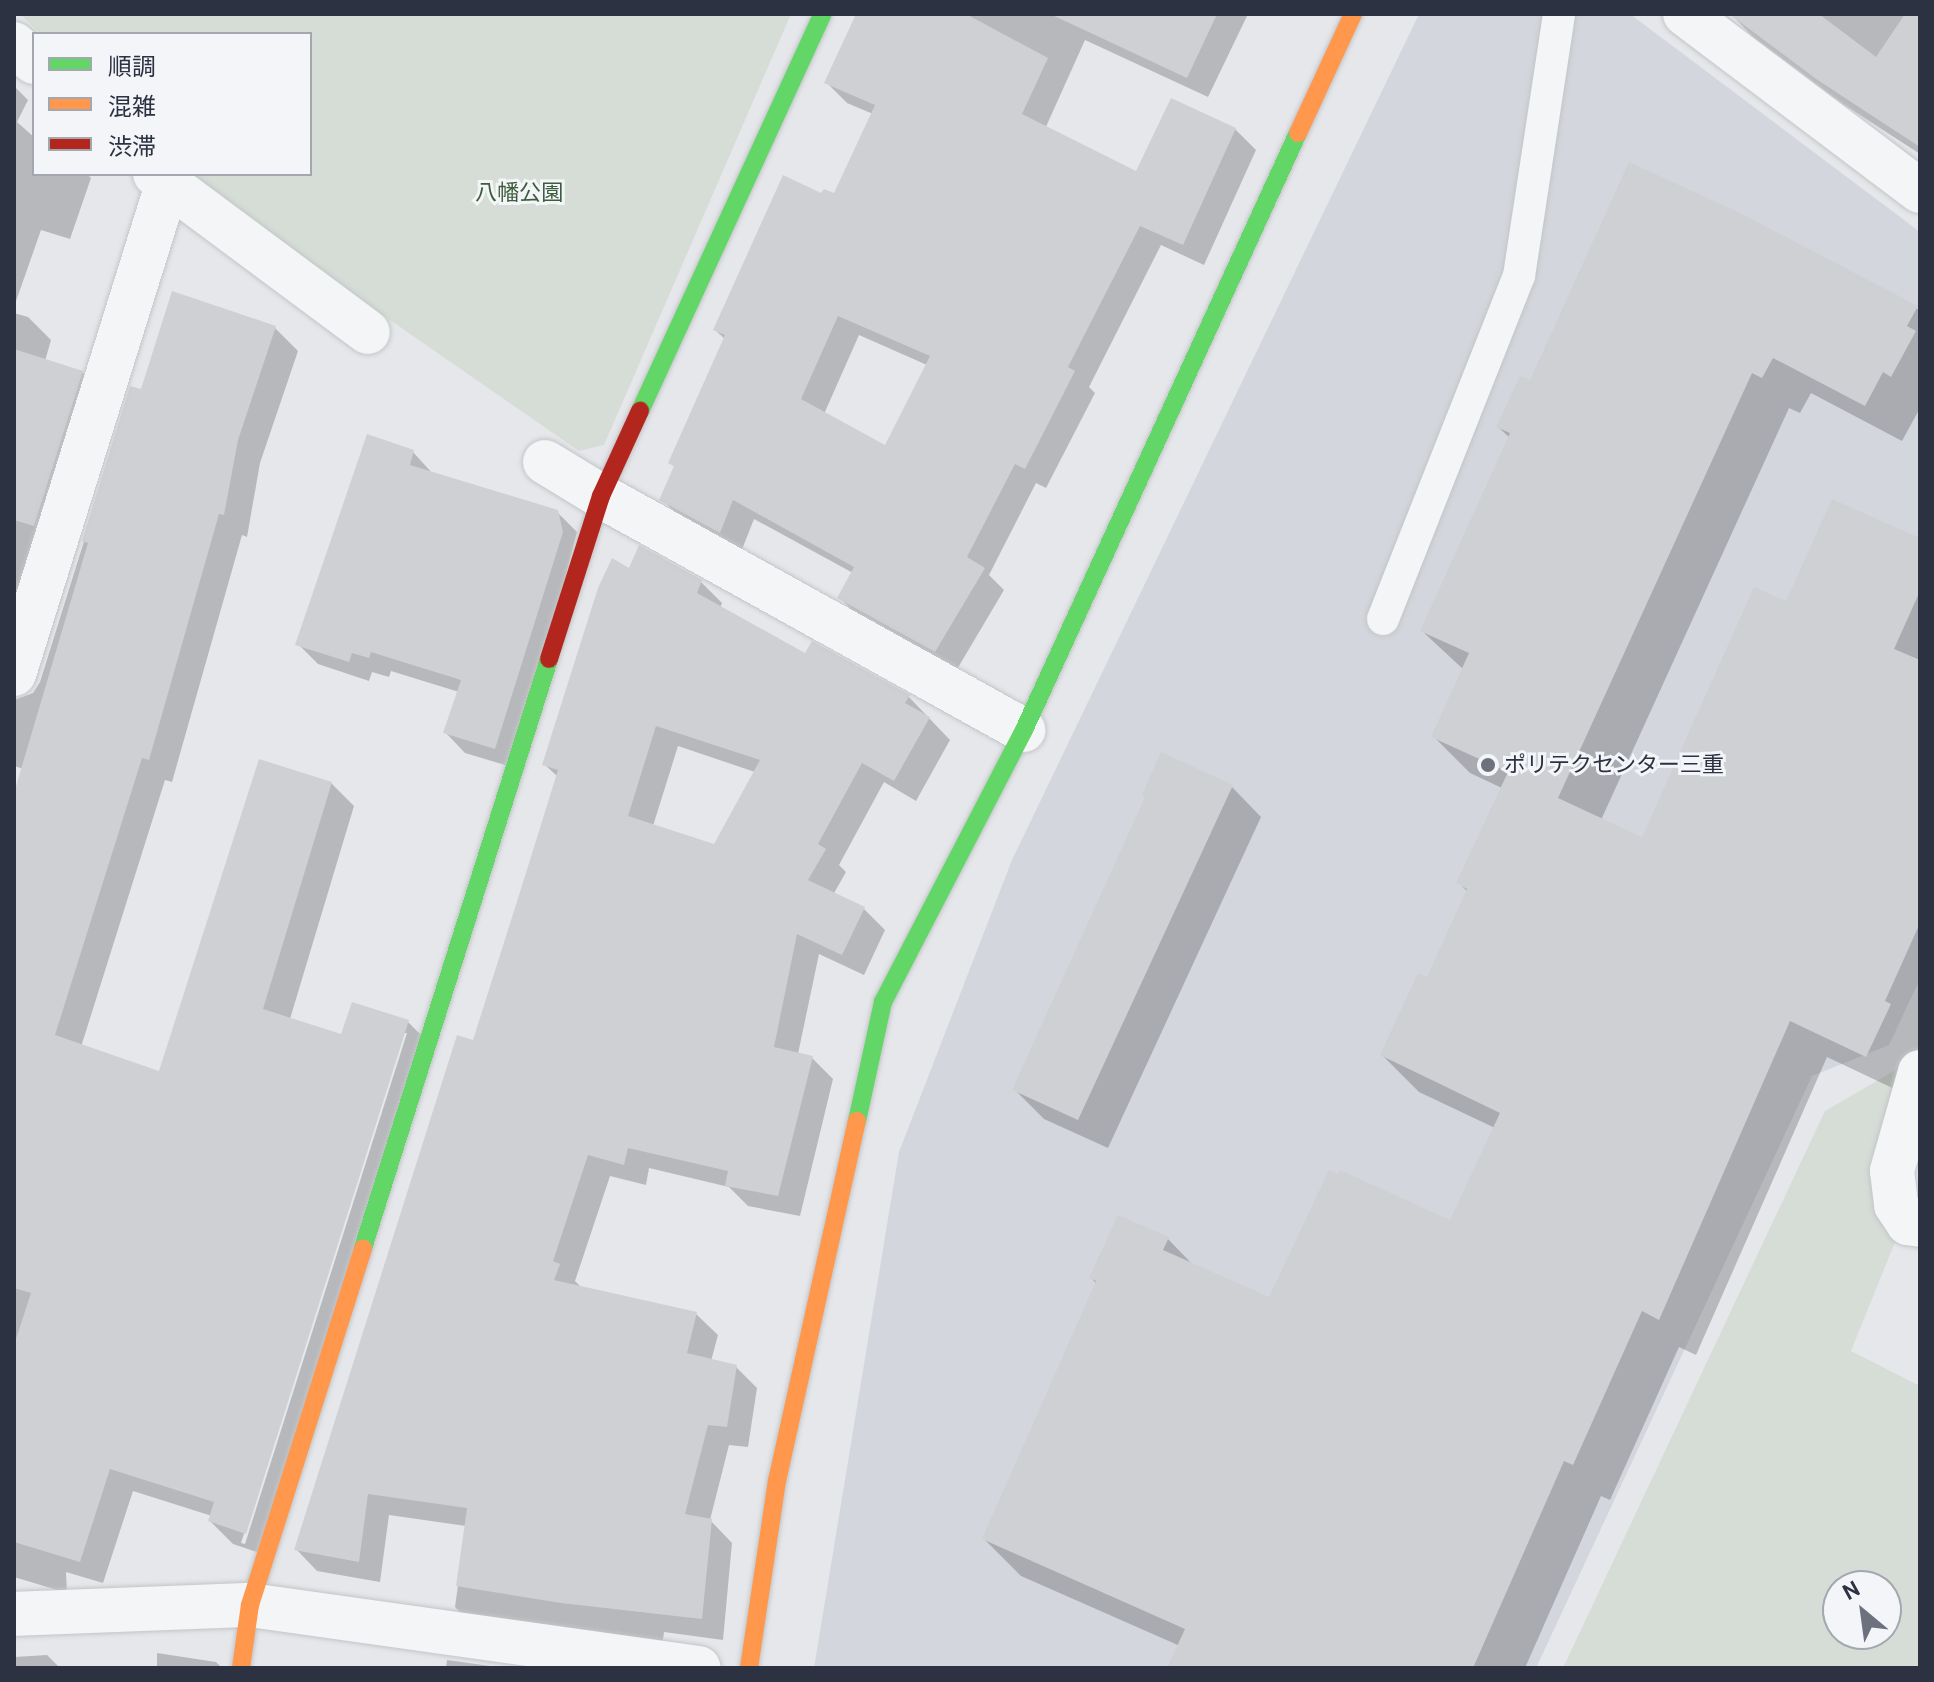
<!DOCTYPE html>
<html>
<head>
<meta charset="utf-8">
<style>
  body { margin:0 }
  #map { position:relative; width:1934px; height:1682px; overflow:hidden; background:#e5e7ea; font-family:Cabin,"Noto Sans JP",sans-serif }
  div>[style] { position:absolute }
  .built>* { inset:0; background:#d4d6dd }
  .green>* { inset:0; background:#d5ddd6 }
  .shadow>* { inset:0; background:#0003 }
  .building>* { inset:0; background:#cfd0d3 }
  .roads { filter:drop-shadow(0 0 2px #c3c5c8) drop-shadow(0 0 2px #c3c5c8) }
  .lane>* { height:32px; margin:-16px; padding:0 16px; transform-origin:16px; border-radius:16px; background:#f4f5f6 }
  .street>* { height:44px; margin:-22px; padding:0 22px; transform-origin:22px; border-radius:22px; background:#f4f5f6 }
  .fast>* { height:18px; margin:-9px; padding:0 9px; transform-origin:9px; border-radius:9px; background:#63d668 }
  .slow>* { height:18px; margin:-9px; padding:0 9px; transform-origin:9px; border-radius:9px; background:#ff974d }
  .jam>* { height:18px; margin:-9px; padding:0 9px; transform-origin:9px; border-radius:9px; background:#b3261e }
  .dots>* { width:22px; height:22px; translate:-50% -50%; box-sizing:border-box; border:4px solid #f3f5f8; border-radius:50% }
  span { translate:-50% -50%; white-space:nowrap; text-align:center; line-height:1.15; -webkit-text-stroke:6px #f3f5f8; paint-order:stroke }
  .park-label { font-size:22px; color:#3d5d3b }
  .poi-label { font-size:22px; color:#2c3242 }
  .left { translate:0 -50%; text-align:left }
  .frame { position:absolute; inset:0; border:16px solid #2c3242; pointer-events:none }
  .legend { position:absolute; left:32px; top:32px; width:280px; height:144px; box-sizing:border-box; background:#f3f5f8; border:2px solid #a3a7af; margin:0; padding:10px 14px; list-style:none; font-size:24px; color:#2c3242 }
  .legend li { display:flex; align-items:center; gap:16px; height:40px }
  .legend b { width:40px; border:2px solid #a3a7af }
  .north { position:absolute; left:1822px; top:1570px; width:80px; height:80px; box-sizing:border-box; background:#f3f5f8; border:2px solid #a3a7af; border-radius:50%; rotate:331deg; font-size:22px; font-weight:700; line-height:32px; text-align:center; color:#2c3242 }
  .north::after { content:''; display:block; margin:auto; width:28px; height:36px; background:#6d717d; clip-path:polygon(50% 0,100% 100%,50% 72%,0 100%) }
</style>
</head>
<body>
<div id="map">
  <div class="built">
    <i style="clip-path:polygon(1419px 14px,1630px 14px,1920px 232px,1920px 979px,1889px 1045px,1812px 1076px,1536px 1668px,814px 1668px,899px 1152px,1012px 860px)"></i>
  </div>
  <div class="green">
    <i style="clip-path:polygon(20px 14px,791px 14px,604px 445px,579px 451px,377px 311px,192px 174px,310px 174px,310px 34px,41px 34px)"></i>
    <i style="clip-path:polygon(evenodd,1899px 1068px,1869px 1167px,1881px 1216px,1897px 1237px,1851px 1351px,1920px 1386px,1920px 1668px,1563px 1668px,1825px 1111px,1899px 1068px,1838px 1586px,1886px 1586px,1886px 1634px,1838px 1634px,1838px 1586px)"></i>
  </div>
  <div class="shadow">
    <i style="clip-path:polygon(evenodd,868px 14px,1248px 14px,1208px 97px,1085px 40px,1045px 129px,1137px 173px,1235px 129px,1256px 150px,1204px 265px,1161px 245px,1089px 387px,1095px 393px,1046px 488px,1036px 483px,989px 575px,1004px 590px,956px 671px,860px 618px,839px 597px,853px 573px,754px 519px,741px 552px,682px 520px,662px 499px,676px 468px,670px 463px,725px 339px,715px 330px,822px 195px,835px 196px,873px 114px,847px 103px,827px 83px,868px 14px,859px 335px,927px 365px,886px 447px,824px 414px,859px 335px)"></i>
    <i style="clip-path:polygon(1731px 14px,1909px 14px,1920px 36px,1920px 154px,1843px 104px,1753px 37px)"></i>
    <i style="clip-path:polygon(14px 86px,28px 100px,17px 122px,34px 137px,34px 174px,87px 174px,91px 178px,70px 239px,41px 230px,14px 307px)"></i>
    <i style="clip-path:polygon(1916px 308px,1920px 311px,1920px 408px,1902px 441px,1811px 393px,1800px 413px,1789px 408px,1601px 820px,1643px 840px,1787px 603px,1920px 540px,1920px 1057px,1903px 1093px,1827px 1057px,1696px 1355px,1679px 1347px,1610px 1500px,1601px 1496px,1525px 1668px,1169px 1668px,1180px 1646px,1021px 1576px,984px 1539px,1097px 1284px,1091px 1278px,1168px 1239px,1195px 1267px,1270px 1300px,1451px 1223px,1495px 1128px,1419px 1092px,1382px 1055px,1428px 980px,1468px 892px,1459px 883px,1502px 788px,1470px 773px,1433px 736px,1464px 670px,1422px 631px,1510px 438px,1498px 427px,1531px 383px)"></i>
    <i style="clip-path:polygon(14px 313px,28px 317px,51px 340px,45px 361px,82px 372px,105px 396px,14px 686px)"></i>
    <i style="clip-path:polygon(evenodd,275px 328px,298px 351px,260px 463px,247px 537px,242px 535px,172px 782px,165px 780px,81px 1047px,160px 1074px,331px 783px,354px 806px,290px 1019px,343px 1036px,408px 1022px,431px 1045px,269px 1556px,233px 1544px,210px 1521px,212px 1516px,133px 1491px,103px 1583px,66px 1572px,67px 1593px,14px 1577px,14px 802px,24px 769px,14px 766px,14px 700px,33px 693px,40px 682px,132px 388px,143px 392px,275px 328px,403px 1033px,407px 1033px,245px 1544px,241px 1543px,403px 1033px)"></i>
    <i style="clip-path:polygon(413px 452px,433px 474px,557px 512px,577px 532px,515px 768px,465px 753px,445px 732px,459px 692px,391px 671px,389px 677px,372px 672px,369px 681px,318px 664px,298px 644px)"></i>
    <i style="clip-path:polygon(evenodd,630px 570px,701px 582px,722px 603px,720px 608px,806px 655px,909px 697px,950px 740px,916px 801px,884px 782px,839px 865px,846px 872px,833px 895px,864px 909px,885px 930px,864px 975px,819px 954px,798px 1054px,812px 1058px,833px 1079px,800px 1216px,748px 1206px,729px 1187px,649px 1168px,646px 1185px,610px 1176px,575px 1281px,582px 1288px,696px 1314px,718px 1335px,711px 1361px,736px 1367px,757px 1388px,748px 1447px,729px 1445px,710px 1520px,732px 1543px,723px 1640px,664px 1632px,661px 1655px,476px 1629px,455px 1607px,466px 1526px,389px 1515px,380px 1582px,317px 1571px,296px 1549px,474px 1043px,558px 777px,544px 764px,630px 570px,678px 746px,755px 772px,715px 846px,653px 826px,678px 746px)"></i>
    <i style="clip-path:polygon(1232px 787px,1261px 817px,1108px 1148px,1044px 1119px,1014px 1089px)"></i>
    <i style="clip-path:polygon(157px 1653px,216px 1662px,222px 1668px,157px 1668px)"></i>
    <i style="clip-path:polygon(47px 1655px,60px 1668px,14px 1668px,14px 1657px)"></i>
    <i style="clip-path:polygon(447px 1660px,505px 1668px,446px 1668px)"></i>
  </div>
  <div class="building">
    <i style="clip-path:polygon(evenodd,856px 14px,966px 14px,1048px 58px,1022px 114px,1136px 171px,1171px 98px,1236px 128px,1183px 245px,1140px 226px,1068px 367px,1075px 371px,1025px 469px,1015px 464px,967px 557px,985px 568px,935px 652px,837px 598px,854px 567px,733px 500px,720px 533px,659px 500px,674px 466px,668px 463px,725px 335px,713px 330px,783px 175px,821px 193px,824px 189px,834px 193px,875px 105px,824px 83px,856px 14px,838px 316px,930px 356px,885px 445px,801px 399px,838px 316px)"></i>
    <i style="clip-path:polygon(1050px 14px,1217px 14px,1187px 78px)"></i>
    <i style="clip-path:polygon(1729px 14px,1819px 14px,1876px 57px,1905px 14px,1920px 14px,1920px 147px,1816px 79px)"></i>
    <i style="clip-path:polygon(1629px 162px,1740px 213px,1918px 306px,1907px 326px,1916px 331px,1891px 377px,1883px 372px,1865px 406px,1773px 358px,1762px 378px,1752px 373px,1558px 798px,1642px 837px,1754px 587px,1786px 601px,1832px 499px,1920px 538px,1920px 591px,1894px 649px,1920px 660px,1920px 923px,1885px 1001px,1891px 1004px,1866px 1057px,1790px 1021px,1659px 1320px,1642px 1311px,1573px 1465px,1564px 1461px,1473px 1668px,1167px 1668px,1185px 1629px,982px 1539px,1096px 1281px,1089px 1278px,1118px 1215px,1169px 1237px,1163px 1250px,1269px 1297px,1329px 1170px,1338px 1174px,1340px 1170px,1450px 1220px,1500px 1113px,1380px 1055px,1418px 973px,1427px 977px,1467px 889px,1456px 883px,1508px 772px,1431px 737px,1469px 653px,1420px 631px,1510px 433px,1496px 427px,1520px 376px,1530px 380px)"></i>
    <i style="clip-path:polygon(172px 291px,276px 326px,238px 440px,224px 515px,219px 514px,149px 760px,142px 758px,55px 1035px,159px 1071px,259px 759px,332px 782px,263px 1009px,341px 1034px,352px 1002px,409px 1020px,246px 1534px,208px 1521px,214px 1502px,110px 1469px,80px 1562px,14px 1542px,14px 1345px,31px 1293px,14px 1288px,14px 793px,88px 543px,82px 541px,130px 386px,141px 389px)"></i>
    <i style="clip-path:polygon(14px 349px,83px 371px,34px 526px,14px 520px)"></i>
    <i style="clip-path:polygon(367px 434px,414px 450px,410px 465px,558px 510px,563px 532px,495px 749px,443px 733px,461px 680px,371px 652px,369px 658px,352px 653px,349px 662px,295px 645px)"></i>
    <i style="clip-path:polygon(evenodd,639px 545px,702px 580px,697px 593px,805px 653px,812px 641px,910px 695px,905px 703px,930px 717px,894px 781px,862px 763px,818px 844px,826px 849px,808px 880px,865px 907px,842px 955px,797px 934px,774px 1047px,813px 1056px,778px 1196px,725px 1186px,728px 1171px,628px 1148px,624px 1165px,588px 1155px,553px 1261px,560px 1264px,554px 1280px,697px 1312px,687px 1353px,737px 1365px,727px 1427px,708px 1425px,685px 1514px,712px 1519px,702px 1619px,561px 1603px,456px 1586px,467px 1508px,368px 1494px,359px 1562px,294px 1550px,457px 1035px,473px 1040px,520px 892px,558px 770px,542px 765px,598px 588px,612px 558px,629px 568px,639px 545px,656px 726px,760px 760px,714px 844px,628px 816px,656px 726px)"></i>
    <i style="clip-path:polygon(1161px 752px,1233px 785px,1078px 1120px,1012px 1090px,1145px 797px,1142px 795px)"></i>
  </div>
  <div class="roads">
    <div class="lane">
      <i style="left:1383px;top:619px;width:369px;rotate:-68.4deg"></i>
      <i style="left:1519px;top:276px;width:265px;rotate:-81.3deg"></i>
    </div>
    <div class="street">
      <i style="left:1685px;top:14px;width:294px;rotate:37deg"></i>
      <i style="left:14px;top:44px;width:27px;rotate:42deg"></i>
      <i style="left:155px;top:174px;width:265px;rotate:36.6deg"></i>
      <i style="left:545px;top:462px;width:66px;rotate:31.3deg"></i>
      <i style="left:601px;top:496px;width:483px;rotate:29deg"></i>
      <i style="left:14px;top:674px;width:512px;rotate:-72.63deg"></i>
      <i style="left:1920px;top:1072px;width:103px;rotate:105.8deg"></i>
      <i style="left:1892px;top:1171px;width:34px;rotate:83deg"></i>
      <i style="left:1896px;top:1205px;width:22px;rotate:56deg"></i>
      <i style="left:1908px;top:1223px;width:12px;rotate:9deg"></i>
      <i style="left:14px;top:1614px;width:236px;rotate:-2.2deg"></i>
      <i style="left:250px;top:1605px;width:453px;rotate:8deg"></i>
    </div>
    <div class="fast">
      <i style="left:640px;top:411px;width:437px;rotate:-65.3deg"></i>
      <i style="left:857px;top:1121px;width:122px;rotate:-77.7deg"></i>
      <i style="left:883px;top:1002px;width:306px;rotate:-62.6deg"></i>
      <i style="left:1024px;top:730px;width:657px;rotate:-65.35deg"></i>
      <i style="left:363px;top:1248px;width:618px;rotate:-72.47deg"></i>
    </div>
    <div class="slow">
      <i style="left:1298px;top:133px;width:131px;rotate:-65.2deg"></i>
      <i style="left:241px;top:1668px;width:64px;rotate:-81.9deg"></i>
      <i style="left:250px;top:1605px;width:374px;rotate:-72.4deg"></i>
      <i style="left:749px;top:1668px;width:189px;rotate:-81.5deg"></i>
      <i style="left:777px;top:1481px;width:369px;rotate:-77.5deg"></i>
    </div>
    <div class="jam">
      <i style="left:549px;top:659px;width:171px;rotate:-72.3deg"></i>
      <i style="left:601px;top:496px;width:94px;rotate:-65.4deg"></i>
    </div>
  </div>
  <div class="dots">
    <i style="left:1488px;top:765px;background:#6d717d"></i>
  </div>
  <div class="park-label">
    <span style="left:519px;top:193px">八幡公園</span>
  </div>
  <div class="poi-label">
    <span class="left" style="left:1504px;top:765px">ポリテクセンター三重</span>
  </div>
  <div class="frame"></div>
  <ul class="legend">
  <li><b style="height:10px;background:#63d668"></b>順調</li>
  <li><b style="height:10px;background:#ff974d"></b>混雑</li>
  <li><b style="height:10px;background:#b3261e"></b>渋滞</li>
  </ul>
  <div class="north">N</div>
</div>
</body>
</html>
